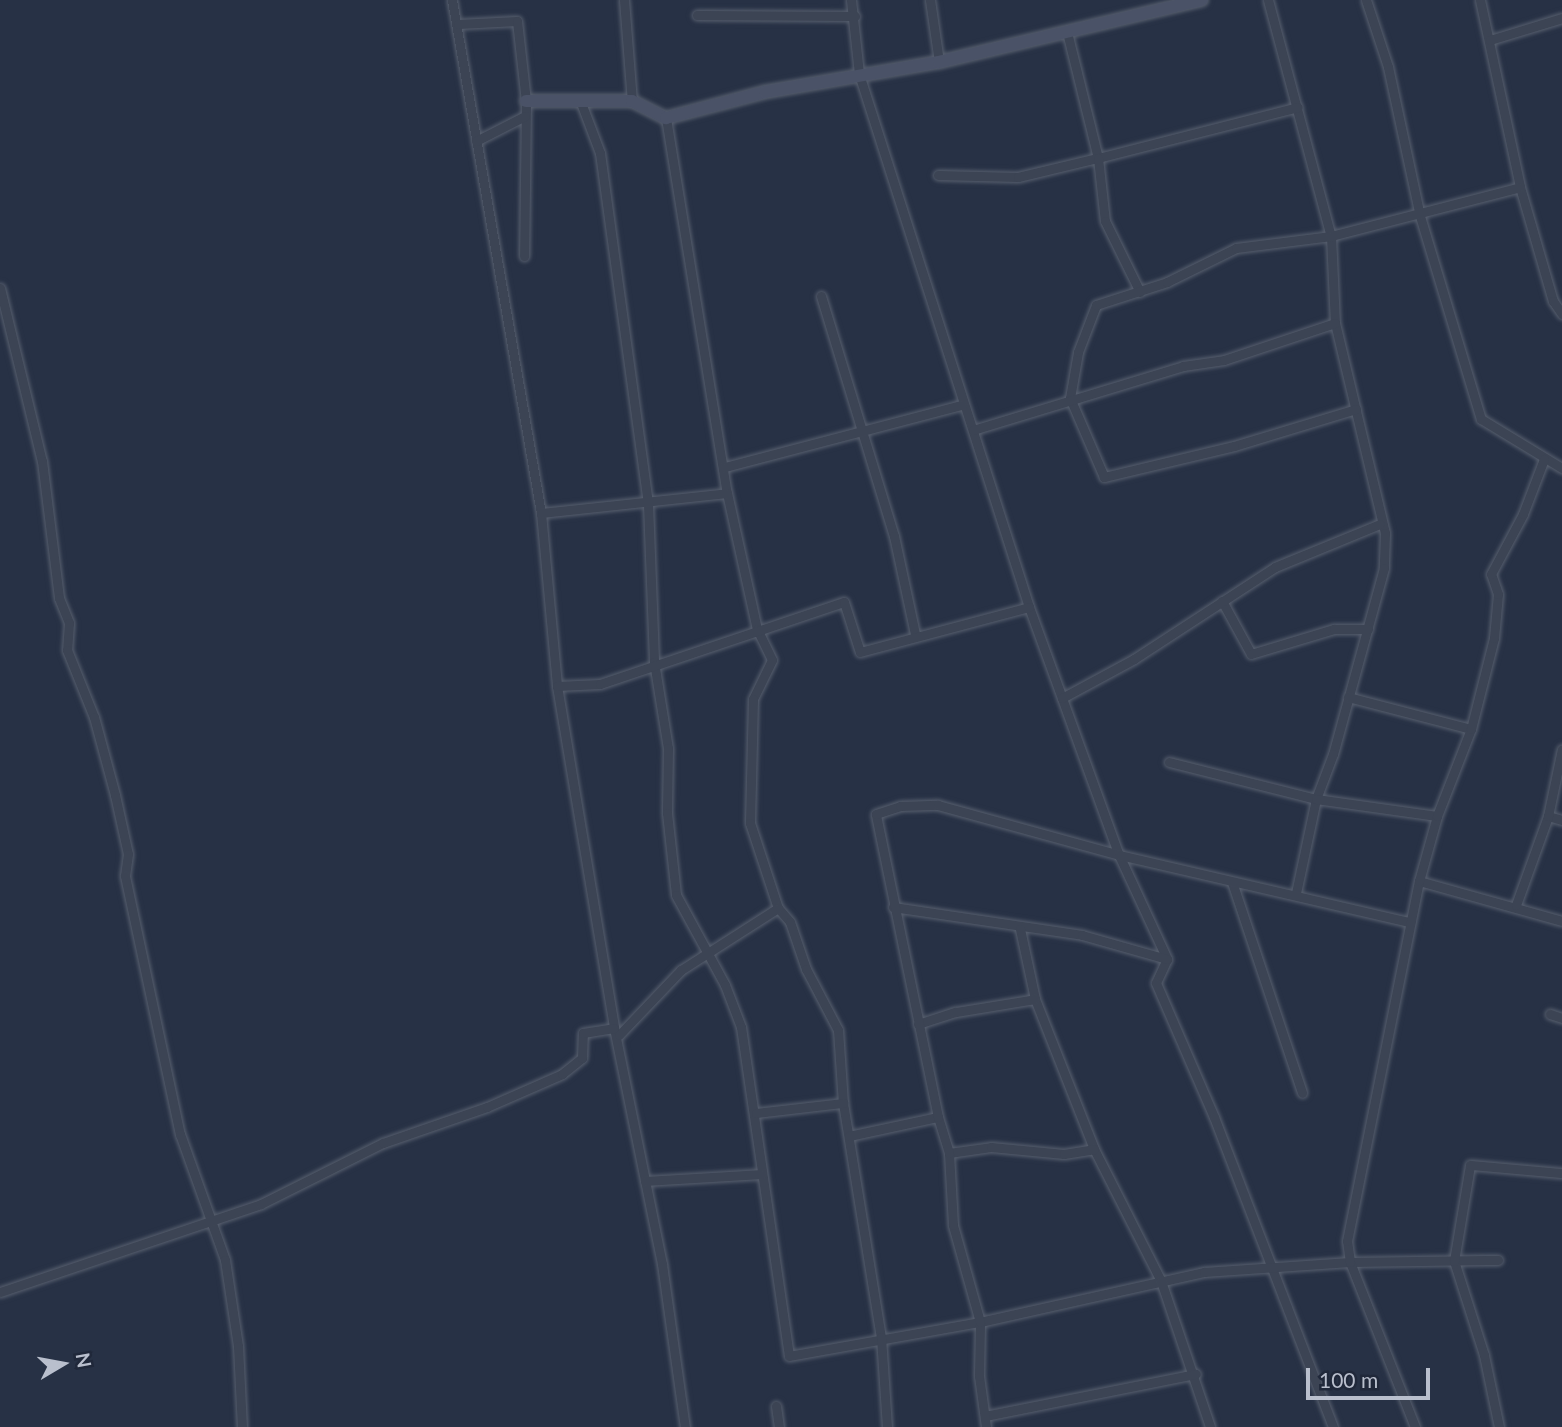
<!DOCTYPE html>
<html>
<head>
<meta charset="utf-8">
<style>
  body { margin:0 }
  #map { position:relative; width:1562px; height:1427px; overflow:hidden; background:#273145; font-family:Lato,sans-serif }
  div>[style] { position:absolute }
  .roads { filter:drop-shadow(0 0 2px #575f6e) drop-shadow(0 0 2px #575f6e) }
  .street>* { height:9px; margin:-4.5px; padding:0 4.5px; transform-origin:4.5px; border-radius:4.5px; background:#3c4454 }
  .secondary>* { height:12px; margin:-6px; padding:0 6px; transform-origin:6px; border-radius:6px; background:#4a5267 }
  span { translate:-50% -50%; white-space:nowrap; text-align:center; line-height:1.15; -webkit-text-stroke:5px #20283a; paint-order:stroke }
  .north { position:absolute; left:28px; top:1329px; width:70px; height:70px; -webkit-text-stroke:5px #20283a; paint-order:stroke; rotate:80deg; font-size:19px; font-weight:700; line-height:28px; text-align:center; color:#b9bfcd }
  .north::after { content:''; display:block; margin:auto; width:24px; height:32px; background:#b9bfcd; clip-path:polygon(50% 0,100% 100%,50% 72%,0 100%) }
  .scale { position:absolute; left:1306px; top:1368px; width:124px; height:32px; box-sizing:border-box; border:4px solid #b9bfcd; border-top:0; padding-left:9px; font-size:21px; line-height:24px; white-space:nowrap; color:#b9bfcd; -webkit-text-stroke:5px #20283a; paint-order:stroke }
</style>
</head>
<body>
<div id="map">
  <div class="roads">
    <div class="street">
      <i style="left:452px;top:0;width:521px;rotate:80.16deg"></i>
      <i style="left:541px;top:513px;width:174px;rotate:84.7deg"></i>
      <i style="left:557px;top:686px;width:347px;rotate:80.5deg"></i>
      <i style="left:614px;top:1028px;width:241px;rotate:78.5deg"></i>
      <i style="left:662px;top:1264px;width:165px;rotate:82deg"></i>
      <i style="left:624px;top:0;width:101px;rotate:85.5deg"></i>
      <i style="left:851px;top:0;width:74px;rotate:83.8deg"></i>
      <i style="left:859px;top:74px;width:559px;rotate:72.31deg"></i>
      <i style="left:1029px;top:607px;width:264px;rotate:70.1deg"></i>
      <i style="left:1119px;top:855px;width:115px;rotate:65.2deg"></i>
      <i style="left:1167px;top:959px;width:26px;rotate:115deg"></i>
      <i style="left:1156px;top:983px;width:146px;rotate:66.6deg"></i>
      <i style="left:1214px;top:1117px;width:332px;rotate:69deg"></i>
      <i style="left:930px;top:0;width:63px;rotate:81.7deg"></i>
      <i style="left:1268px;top:0;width:244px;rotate:75.1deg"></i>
      <i style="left:1331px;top:236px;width:87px;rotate:87.4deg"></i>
      <i style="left:1335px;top:323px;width:216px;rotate:76.6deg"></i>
      <i style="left:1385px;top:533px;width:35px;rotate:92deg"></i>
      <i style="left:1384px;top:568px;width:193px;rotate:105.3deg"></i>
      <i style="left:1333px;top:754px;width:48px;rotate:110.7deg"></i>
      <i style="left:1316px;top:799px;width:96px;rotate:102deg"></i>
      <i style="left:1366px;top:0;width:71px;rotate:71.8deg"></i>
      <i style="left:1388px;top:67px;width:152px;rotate:77.9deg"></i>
      <i style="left:1420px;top:216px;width:212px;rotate:73.3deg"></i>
      <i style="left:1481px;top:419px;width:95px;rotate:31.2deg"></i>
      <i style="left:1480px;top:0;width:191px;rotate:77.9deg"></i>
      <i style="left:1520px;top:187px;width:119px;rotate:73.9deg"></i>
      <i style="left:1553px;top:301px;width:16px;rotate:55deg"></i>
      <i style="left:697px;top:15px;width:158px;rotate:0.4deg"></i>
      <i style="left:458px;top:24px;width:59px;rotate:-2.9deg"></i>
      <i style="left:517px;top:21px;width:81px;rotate:83.6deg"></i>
      <i style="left:526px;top:101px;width:155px;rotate:90.7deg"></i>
      <i style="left:1067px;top:32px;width:130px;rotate:76.2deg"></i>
      <i style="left:1098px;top:158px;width:206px;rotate:-14.3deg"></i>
      <i style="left:1490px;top:40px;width:75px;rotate:-17deg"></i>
      <i style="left:580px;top:100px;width:57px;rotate:69.3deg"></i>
      <i style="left:600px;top:153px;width:354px;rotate:82.2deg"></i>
      <i style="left:648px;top:504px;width:158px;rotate:87.8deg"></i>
      <i style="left:654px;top:662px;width:87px;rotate:80.8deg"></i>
      <i style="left:668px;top:748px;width:65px;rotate:90.9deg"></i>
      <i style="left:667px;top:813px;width:82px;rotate:83.7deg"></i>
      <i style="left:676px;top:895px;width:102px;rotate:61.4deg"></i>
      <i style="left:725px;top:985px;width:45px;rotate:69.1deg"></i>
      <i style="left:741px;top:1027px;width:332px;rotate:81.7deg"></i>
      <i style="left:789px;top:1356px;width:194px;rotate:-10.1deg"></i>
      <i style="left:980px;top:1322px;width:230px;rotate:-12.6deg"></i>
      <i style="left:1204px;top:1272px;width:146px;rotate:-3.9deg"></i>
      <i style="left:1350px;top:1262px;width:148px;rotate:-0.8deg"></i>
      <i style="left:666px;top:118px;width:380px;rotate:80.8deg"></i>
      <i style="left:727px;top:493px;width:139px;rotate:77.6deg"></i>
      <i style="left:757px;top:629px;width:34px;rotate:64deg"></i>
      <i style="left:772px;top:660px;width:43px;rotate:116deg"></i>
      <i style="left:753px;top:699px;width:124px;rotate:91.4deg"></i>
      <i style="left:750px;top:823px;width:89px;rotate:71.8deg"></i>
      <i style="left:778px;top:908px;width:18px;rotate:49deg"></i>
      <i style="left:790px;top:922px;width:50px;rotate:71.2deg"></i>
      <i style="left:806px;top:969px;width:69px;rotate:62.3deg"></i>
      <i style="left:838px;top:1030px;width:73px;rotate:86.1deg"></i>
      <i style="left:843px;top:1103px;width:237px;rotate:80.8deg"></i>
      <i style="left:881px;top:1337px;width:90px;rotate:86.2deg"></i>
      <i style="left:476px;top:141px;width:55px;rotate:-27deg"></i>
      <i style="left:938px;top:175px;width:80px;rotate:1.4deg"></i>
      <i style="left:1018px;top:177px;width:82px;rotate:-13.4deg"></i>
      <i style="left:1098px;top:158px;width:63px;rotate:83.7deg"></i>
      <i style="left:1105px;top:221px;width:79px;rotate:63.8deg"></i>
      <i style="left:0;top:288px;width:178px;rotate:76.4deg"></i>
      <i style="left:42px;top:461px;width:138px;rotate:82.9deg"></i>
      <i style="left:59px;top:598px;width:27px;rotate:68deg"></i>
      <i style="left:69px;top:623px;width:27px;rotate:94deg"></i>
      <i style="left:67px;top:650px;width:72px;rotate:68.1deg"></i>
      <i style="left:94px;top:717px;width:81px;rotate:74.9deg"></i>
      <i style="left:115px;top:795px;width:60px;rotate:77.6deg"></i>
      <i style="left:128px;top:854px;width:22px;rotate:98deg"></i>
      <i style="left:125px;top:876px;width:264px;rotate:78deg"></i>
      <i style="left:180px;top:1134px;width:134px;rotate:70.3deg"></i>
      <i style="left:225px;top:1260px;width:87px;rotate:81.4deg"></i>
      <i style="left:238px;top:1346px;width:81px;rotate:87.2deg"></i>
      <i style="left:821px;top:296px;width:251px;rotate:73.1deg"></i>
      <i style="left:894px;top:536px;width:100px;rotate:77.9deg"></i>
      <i style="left:1356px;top:409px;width:127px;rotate:163.1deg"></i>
      <i style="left:1234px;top:446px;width:134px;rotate:166.6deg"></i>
      <i style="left:1104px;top:477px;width:86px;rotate:-113.3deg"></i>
      <i style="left:1070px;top:398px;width:47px;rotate:-80.1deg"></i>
      <i style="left:1078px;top:352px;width:50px;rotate:-69deg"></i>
      <i style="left:1096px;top:305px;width:75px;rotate:-17.9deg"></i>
      <i style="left:1167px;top:282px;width:77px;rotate:-26.2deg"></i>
      <i style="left:1236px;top:248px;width:96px;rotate:-7.2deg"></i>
      <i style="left:1331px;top:236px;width:195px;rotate:-14.5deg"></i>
      <i style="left:973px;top:430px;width:220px;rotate:-16.9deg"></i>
      <i style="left:1183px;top:366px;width:41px;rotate:-8.3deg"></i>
      <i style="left:1224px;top:360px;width:117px;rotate:-18.4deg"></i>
      <i style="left:725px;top:467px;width:245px;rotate:-14.7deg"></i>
      <i style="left:541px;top:513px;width:187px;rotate:-6.1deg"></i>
      <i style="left:1222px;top:601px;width:60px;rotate:61.3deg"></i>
      <i style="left:1251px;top:654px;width:87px;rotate:-16.8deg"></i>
      <i style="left:1334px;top:629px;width:34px"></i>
      <i style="left:557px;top:686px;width:43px;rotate:-2.7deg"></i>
      <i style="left:600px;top:684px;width:257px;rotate:-18.6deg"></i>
      <i style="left:844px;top:602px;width:52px;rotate:72.3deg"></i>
      <i style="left:860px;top:652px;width:175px;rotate:-14.9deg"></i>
      <i style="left:1348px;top:697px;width:127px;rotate:14.6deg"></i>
      <i style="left:1062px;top:698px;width:82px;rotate:-28.4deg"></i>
      <i style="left:1134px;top:659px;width:168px;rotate:-33.1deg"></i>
      <i style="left:1275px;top:567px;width:113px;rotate:-22.3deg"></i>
      <i style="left:1169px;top:762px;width:152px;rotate:14.1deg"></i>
      <i style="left:1316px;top:799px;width:122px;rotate:8deg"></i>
      <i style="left:1548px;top:816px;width:15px;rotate:16deg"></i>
      <i style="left:1419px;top:881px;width:148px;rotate:15.6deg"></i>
      <i style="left:1232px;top:882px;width:222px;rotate:71.6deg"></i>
      <i style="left:1516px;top:905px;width:95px;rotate:-70.2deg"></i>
      <i style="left:1548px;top:816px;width:68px;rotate:-78.2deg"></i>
      <i style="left:893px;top:907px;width:191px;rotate:8.4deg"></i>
      <i style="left:1082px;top:935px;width:88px;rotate:15.8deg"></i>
      <i style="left:1020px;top:929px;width:72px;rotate:77.9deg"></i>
      <i style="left:1035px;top:999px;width:161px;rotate:68.5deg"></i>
      <i style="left:1094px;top:1149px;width:148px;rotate:63.1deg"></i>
      <i style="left:1161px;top:1281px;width:154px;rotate:71.4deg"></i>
      <i style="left:1550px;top:1014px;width:13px;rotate:18deg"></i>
      <i style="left:918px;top:1024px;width:40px;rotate:-18deg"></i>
      <i style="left:956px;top:1012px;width:80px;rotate:-9.3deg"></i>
      <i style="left:619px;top:1035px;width:90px;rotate:-46.4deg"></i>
      <i style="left:681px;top:970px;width:115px;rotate:-32.6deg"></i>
      <i style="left:756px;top:1113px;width:88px;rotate:-6.6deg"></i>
      <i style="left:849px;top:1136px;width:91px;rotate:-12.1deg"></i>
      <i style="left:949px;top:1153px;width:42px;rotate:-8.1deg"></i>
      <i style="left:991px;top:1147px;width:73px;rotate:5.5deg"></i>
      <i style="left:1064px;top:1154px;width:30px;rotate:-9deg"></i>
      <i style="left:645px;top:1181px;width:117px;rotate:-3.4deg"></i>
      <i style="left:0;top:1292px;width:275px;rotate:-18.6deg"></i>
      <i style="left:261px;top:1204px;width:136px;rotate:-26.6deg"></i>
      <i style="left:383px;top:1143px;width:110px;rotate:-19.1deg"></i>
      <i style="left:487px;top:1107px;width:82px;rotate:-23.7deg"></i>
      <i style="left:562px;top:1074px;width:26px;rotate:-39deg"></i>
      <i style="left:582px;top:1058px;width:25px;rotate:-88deg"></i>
      <i style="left:583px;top:1033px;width:31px;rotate:-9deg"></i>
      <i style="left:776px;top:1406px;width:21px;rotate:82deg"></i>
      <i style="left:985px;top:1416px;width:215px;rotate:-11.3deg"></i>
      <i style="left:986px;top:1427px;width:51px;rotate:-97.8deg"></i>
      <i style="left:979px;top:1376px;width:54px;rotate:-88.9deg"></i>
      <i style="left:980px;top:1322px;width:101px;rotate:-105.6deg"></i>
      <i style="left:953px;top:1225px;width:72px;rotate:-93.2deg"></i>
      <i style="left:949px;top:1153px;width:38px;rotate:-107deg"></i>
      <i style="left:938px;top:1117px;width:309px;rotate:-101.6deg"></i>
      <i style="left:876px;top:814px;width:25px;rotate:-18deg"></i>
      <i style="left:900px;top:806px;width:38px;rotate:-2deg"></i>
      <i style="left:938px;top:805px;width:188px;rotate:15.4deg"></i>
      <i style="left:1119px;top:855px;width:299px;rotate:13deg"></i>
      <i style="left:1415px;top:1427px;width:177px;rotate:-111.5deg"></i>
      <i style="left:1350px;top:1262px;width:21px;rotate:-98deg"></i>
      <i style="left:1347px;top:1241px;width:367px;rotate:-78.7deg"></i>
      <i style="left:1419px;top:881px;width:67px;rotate:-74.5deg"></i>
      <i style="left:1437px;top:816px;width:93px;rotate:-68.7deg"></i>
      <i style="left:1471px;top:729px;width:94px;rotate:-75.8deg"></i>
      <i style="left:1494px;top:638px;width:44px;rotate:-84.8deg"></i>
      <i style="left:1498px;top:594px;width:21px;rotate:-109deg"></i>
      <i style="left:1491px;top:574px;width:68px;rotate:-61.9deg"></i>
      <i style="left:1523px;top:514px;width:59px;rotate:-69.1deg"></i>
      <i style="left:1499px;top:1427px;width:74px;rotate:-101.8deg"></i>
      <i style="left:1484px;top:1355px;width:99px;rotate:-107.7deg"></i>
      <i style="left:1454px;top:1261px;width:97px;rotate:-80.5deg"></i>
      <i style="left:1470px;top:1165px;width:92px;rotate:5deg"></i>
    </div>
    <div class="secondary">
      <i style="left:526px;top:101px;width:106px"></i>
      <i style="left:632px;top:101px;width:38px;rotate:27deg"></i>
      <i style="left:666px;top:118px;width:102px;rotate:-14.7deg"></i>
      <i style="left:765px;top:92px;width:177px;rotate:-9.8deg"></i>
      <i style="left:939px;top:62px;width:270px;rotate:-13.3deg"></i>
    </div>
  </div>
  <div class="north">N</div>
  <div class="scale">100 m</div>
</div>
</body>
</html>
